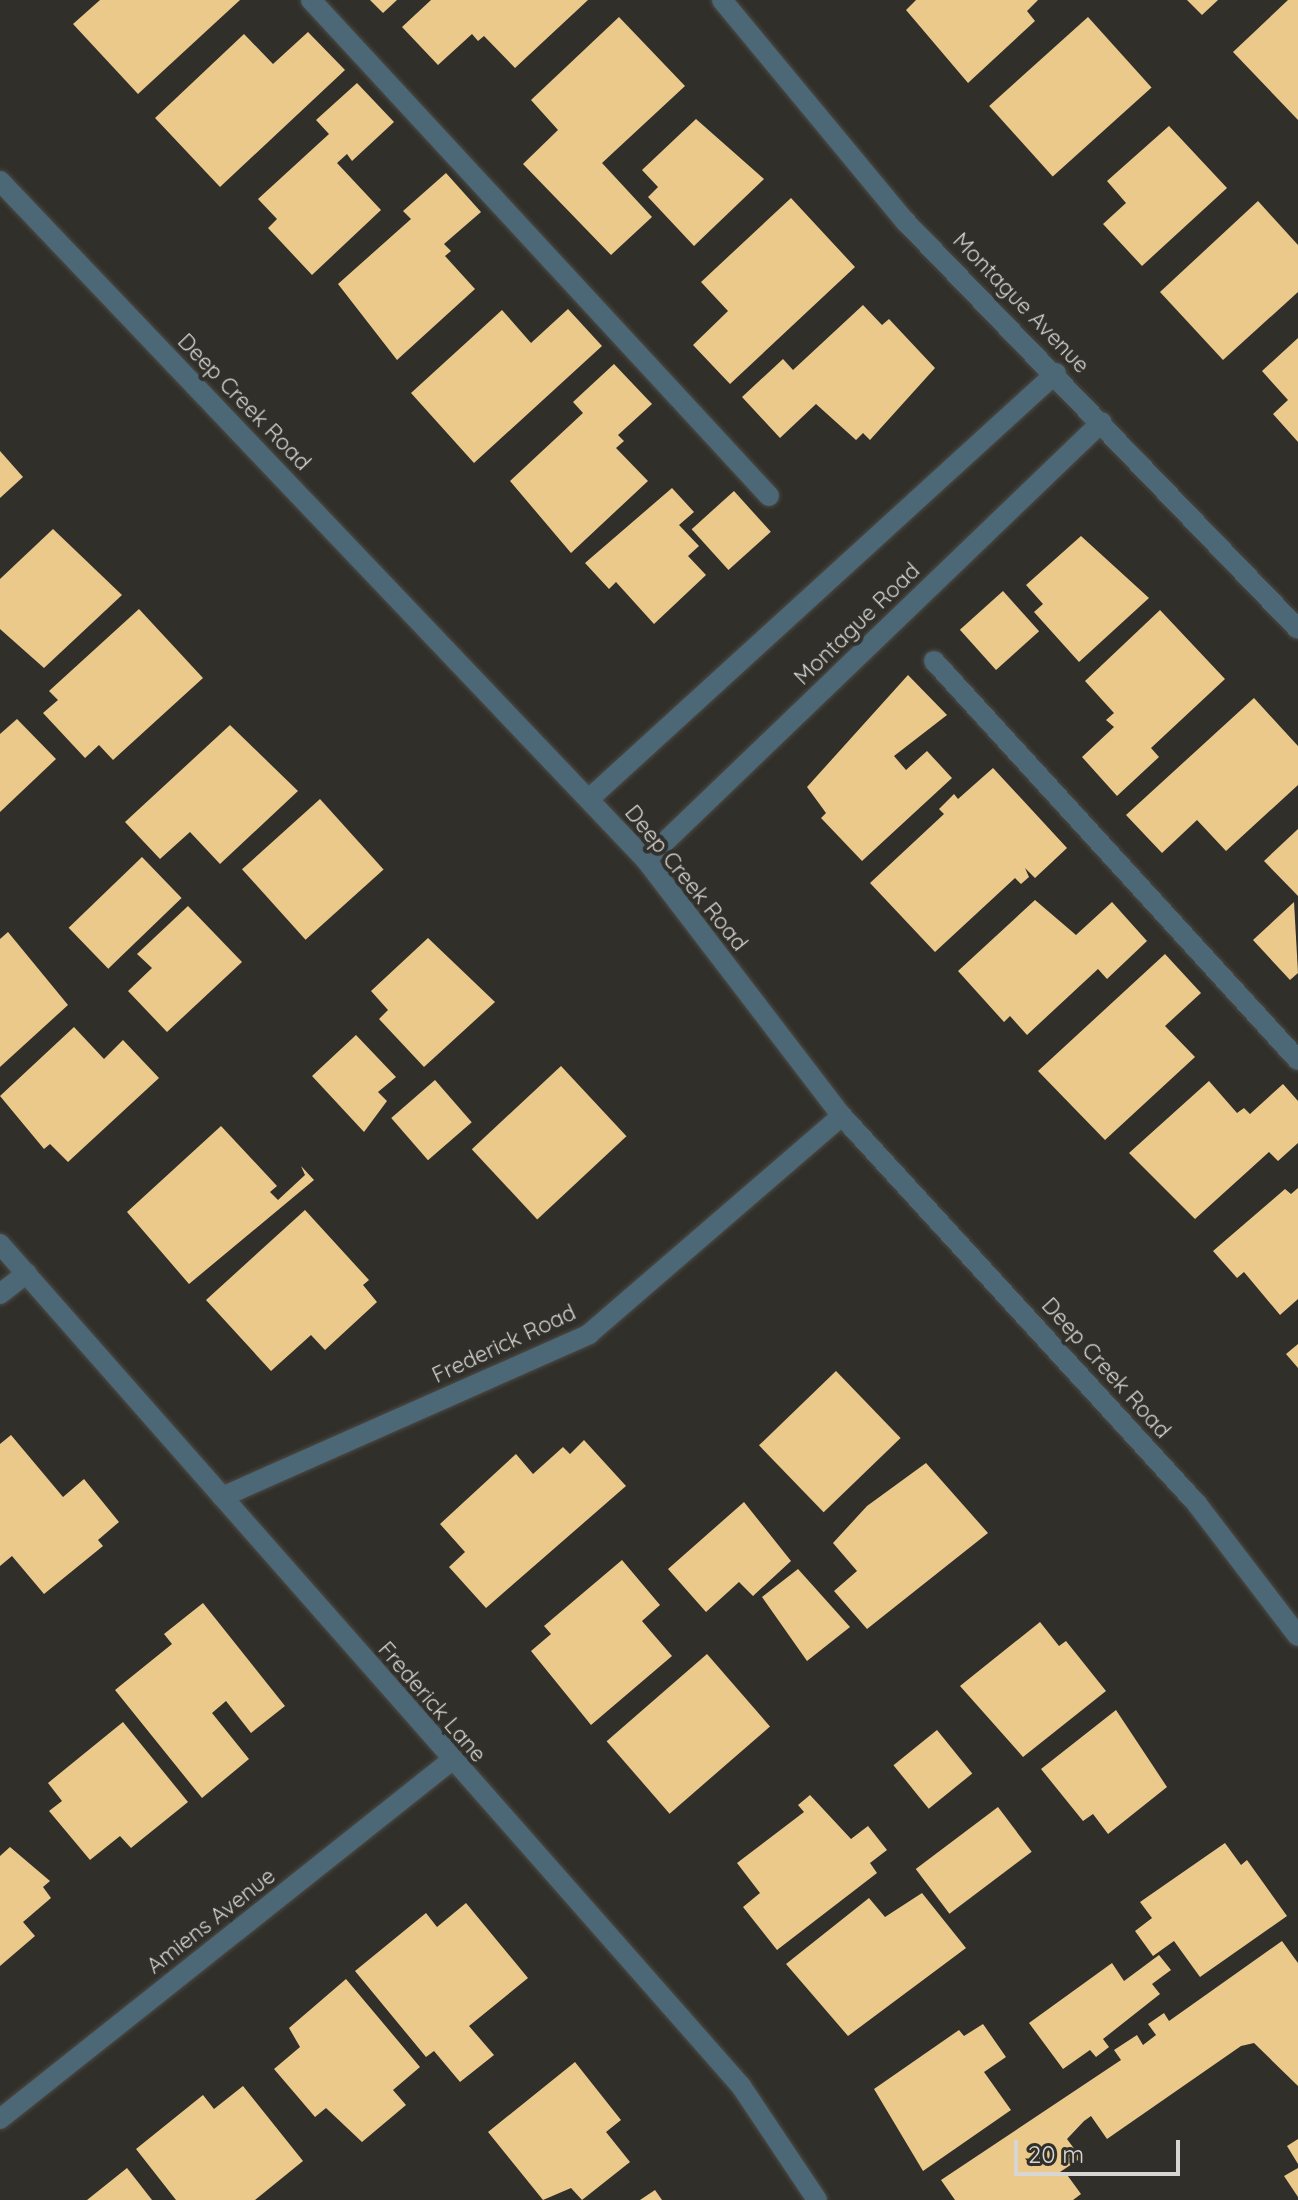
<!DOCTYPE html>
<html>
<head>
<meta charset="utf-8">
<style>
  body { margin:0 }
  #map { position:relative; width:1298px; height:2200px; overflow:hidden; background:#312f2a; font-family:Quicksand,sans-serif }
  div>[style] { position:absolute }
  .building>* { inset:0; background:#ebc98b; transform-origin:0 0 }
  .roads { filter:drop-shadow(0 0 2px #4c4a45) drop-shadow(0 0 2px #4c4a45) }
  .minor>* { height:20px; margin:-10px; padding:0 10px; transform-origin:10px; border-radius:10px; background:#4c6776 }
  span { translate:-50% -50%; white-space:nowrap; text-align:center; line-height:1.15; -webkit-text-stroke:8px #312f2a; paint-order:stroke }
  .street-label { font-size:22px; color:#d8d6d3 }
  .scale { position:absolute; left:1014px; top:2140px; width:166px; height:36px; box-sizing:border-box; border:4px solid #d8d6d3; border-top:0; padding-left:10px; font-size:24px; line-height:28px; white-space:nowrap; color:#d8d6d3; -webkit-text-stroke:6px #312f2a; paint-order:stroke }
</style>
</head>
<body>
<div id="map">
  <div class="building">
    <i style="clip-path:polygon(100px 0,240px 0,138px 94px,73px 24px)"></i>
    <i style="clip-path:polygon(370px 0,397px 0,383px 13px)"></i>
    <i style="clip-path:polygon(431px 0,588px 0,515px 68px,484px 36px,478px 41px,472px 34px,438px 65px,402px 27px)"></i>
    <i style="clip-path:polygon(916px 0,1038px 0,1027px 11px,1035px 21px,968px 83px,906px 10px)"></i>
    <i style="clip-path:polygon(1187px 0,1218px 0,1202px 15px)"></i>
    <i style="clip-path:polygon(1288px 0,1298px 0,1298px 120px,1233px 52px)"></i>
    <i style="clip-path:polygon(619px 17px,685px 86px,602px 163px,652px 217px,611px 255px,523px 164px,558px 130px,531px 100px)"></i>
    <i style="left:1088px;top:17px;width:95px;height:133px;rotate:48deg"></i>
    <i style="clip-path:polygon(308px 32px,345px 70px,220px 187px,155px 118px,244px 34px,273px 64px)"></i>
    <i style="clip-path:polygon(357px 83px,394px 122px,352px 161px,347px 154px,337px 163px,381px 210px,312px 275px,268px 228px,277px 219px,258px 199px,329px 134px,316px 120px)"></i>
    <i style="clip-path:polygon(696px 119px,764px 179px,694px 246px,648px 197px,658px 187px,642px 170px)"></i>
    <i style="clip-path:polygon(1169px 126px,1227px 188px,1142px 266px,1103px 224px,1126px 203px,1107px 181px)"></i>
    <i style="clip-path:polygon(446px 173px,481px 212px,444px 244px,451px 251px,445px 256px,475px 289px,397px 360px,338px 284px,411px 219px,403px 211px)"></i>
    <i style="clip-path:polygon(791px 198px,855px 267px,730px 384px,693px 345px,728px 311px,701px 282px)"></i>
    <i style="clip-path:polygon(1258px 201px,1298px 245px,1298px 292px,1223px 360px,1160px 292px)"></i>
    <i style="clip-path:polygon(863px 305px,882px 325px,889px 319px,935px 368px,870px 440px,863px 433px,856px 440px,816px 404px,780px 438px,742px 397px,783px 359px,793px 370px)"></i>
    <i style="clip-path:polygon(568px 309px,602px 346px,474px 463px,411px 393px,502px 310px,531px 343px)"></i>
    <i style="clip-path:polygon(1298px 338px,1298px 442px,1273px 414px,1288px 400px,1262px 371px)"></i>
    <i style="clip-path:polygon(614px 364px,652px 404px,618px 435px,624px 441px,616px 448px,648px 481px,571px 553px,510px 481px,583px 413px,573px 402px)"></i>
    <i style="clip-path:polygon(0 451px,23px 477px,0 498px)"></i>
    <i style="clip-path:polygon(672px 488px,694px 512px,679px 525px,699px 546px,688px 556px,706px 575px,654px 624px,616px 582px,609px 589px,585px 563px)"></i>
    <i style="left:734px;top:491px;width:55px;height:57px;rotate:48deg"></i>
    <i style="clip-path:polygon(53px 529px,122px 595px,44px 668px,0 629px,0 579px)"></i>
    <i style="clip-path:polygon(1081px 536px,1149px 598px,1079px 662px,1034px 612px,1043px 604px,1026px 585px)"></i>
    <i style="left:1003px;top:591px;width:54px;height:58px;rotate:48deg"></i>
    <i style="clip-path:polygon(139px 609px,203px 678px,113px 760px,99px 745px,85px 758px,43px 713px,58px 700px,49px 691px)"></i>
    <i style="clip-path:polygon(1160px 610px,1225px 679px,1151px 748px,1159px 757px,1117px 796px,1082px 757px,1114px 727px,1106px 720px,1114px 713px,1085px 681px)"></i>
    <i style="clip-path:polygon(908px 675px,947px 715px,894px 756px,906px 770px,927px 751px,952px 778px,862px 861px,821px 818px,826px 813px,807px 787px)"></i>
    <i style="clip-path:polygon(1254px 698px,1298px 746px,1298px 785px,1226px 851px,1197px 820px,1162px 853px,1126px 815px)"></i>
    <i style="clip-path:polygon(17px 719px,56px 759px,0 812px,0 734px)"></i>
    <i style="clip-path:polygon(230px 725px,298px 791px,220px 864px,190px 832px,160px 859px,125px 822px)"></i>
    <i style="clip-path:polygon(993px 768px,1067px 848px,1035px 878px,1025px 868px,1029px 877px,1021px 884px,1015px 878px,935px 952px,870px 883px,944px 814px,939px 809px,954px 794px,958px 799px)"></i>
    <i style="left:320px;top:799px;width:95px;height:105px;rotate:48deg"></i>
    <i style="clip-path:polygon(1298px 829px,1298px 896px,1264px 861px)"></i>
    <i style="left:142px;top:857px;width:57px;height:102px;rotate:46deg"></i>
    <i style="clip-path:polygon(1035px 900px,1076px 935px,1112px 902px,1147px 941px,1107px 979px,1098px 969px,1027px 1035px,1010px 1016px,1004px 1022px,958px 971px)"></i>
    <i style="clip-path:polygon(1294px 902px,1298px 973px,1290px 980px,1253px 940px)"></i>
    <i style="clip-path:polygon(188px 906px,242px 962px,167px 1032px,128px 991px,152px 968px,137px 954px)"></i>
    <i style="clip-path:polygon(8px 932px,68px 1005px,0 1067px,0 939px)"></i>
    <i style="clip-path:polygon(428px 938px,495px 1002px,424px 1067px,379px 1019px,388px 1010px,371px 991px)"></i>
    <i style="clip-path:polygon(1165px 954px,1201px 993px,1165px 1026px,1195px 1057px,1105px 1140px,1038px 1071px)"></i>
    <i style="clip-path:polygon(74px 1027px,104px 1059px,123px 1040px,159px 1078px,68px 1162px,50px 1144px,44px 1149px,0 1096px)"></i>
    <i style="clip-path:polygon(356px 1035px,396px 1077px,378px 1092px,387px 1101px,364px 1132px,312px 1076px)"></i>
    <i style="left:561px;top:1066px;width:96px;height:122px;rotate:47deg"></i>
    <i style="left:435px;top:1080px;width:56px;height:58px;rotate:49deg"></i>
    <i style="clip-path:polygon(1209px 1081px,1237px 1113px,1244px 1108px,1250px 1114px,1283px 1084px,1298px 1101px,1298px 1143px,1278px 1161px,1269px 1152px,1195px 1219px,1129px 1153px)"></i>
    <i style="clip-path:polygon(221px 1126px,277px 1186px,270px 1192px,278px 1200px,305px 1175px,301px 1166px,314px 1180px,189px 1284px,127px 1212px)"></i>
    <i style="clip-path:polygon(1298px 1188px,1298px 1299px,1280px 1315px,1244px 1272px,1237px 1278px,1213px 1251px,1285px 1189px,1291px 1194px)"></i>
    <i style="clip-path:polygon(305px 1210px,369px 1280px,363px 1285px,377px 1302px,325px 1350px,311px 1335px,271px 1371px,206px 1300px)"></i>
    <i style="clip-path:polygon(1298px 1344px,1298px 1368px,1286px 1354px)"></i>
    <i style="left:836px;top:1371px;width:93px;height:107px;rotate:46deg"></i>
    <i style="clip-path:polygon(11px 1435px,63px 1497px,84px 1479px,119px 1522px,98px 1540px,103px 1546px,44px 1594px,12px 1556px,0 1566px,0 1444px)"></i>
    <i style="clip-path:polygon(584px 1440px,626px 1486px,486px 1608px,449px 1567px,465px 1552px,440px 1524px,516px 1454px,533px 1474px,563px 1447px,570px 1454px)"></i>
    <i style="clip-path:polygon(926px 1463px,988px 1533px,867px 1629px,834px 1591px,857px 1571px,833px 1543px,867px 1506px)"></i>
    <i style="clip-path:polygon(744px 1502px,791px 1561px,753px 1596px,739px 1582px,706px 1612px,668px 1569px)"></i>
    <i style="clip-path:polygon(622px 1560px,660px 1605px,642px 1621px,672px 1656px,591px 1725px,531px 1651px,551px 1634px,544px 1626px)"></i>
    <i style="clip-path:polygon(798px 1569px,850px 1627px,807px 1661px,762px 1597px)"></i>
    <i style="clip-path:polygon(203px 1603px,285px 1706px,251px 1733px,226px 1701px,212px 1713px,249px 1759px,202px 1798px,115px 1690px,172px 1644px,164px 1634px)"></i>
    <i style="clip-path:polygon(1040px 1622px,1059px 1646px,1066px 1641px,1106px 1691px,1023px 1757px,960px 1686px)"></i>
    <i style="left:707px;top:1654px;width:96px;height:133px;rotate:49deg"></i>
    <i style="clip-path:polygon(1116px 1710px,1167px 1787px,1108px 1834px,1093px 1814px,1083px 1821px,1041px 1769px)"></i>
    <i style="clip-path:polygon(123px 1722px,188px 1802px,131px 1848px,120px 1836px,90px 1860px,49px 1811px,62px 1801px,48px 1783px)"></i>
    <i style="left:937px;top:1730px;width:56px;height:56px;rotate:51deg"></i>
    <i style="clip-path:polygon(810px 1795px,851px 1839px,868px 1826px,887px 1850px,870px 1863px,877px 1873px,777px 1950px,743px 1907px,760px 1893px,737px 1863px,804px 1812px,798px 1805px)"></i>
    <i style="left:998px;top:1807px;width:56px;height:103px;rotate:53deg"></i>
    <i style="clip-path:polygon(1225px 1843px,1241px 1865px,1247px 1860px,1287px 1916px,1200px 1977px,1174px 1941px,1153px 1956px,1135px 1931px,1152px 1918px,1140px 1902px)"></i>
    <i style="clip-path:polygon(10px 1847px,50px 1881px,43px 1887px,51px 1898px,23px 1922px,35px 1936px,0 1966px,0 1856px)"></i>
    <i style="clip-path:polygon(922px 1893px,966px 1948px,848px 2036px,786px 1964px,869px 1898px,885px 1917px)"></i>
    <i style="clip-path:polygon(466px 1903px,528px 1978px,469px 2026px,494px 2055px,460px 2082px,434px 2051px,426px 2057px,355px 1971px,426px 1913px,437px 1927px)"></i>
    <i style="clip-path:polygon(1282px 1941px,1298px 1963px,1298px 2086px,1254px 2043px,1241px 2046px,1107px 2139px,1091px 2116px,1084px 2121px,1067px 2139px,1081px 2158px,1054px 2176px,1065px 2172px,1081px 2194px,1073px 2200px,955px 2200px,941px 2180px,1121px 2060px,1114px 2050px,1137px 2035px,1143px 2045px,1156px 2035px,1148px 2024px,1164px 2013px,1169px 2021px)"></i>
    <i style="clip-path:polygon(1159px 1955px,1171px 1970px,1152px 1984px,1160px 1994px,1103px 2039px,1109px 2047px,1096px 2057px,1090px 2050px,1063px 2069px,1029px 2023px,1112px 1963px,1124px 1981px)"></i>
    <i style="clip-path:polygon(346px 1979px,420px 2067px,393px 2090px,406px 2105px,362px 2142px,326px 2108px,315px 2117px,274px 2069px,300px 2047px,289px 2028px)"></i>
    <i style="clip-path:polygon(983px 2024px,1006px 2057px,984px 2072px,1011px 2110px,923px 2171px,874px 2089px,959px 2030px,964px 2036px)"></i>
    <i style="clip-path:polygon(575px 2062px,621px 2120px,606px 2132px,630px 2162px,582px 2200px,571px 2188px,543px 2200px,488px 2132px)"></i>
    <i style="clip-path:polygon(243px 2086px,303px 2161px,255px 2200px,176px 2200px,136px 2149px,203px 2095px,214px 2109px)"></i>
    <i style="clip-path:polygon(1298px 2139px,1298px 2164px,1287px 2146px)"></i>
    <i style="clip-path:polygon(127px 2168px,152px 2200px,87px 2200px)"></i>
    <i style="clip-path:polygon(1298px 2168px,1298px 2197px,1284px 2176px)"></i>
    <i style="clip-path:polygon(655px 2190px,662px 2200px,640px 2200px)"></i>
  </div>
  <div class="roads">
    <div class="minor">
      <i style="left:311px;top:0;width:675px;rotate:47.28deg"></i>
      <i style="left:722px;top:0;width:287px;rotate:50.4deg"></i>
      <i style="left:905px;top:221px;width:566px;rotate:46.07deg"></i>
      <i style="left:0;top:181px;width:937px;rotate:46.43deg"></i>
      <i style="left:646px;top:860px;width:322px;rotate:52.6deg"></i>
      <i style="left:842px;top:1116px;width:526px;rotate:47.54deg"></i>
      <i style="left:1197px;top:1504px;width:166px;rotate:52.6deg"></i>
      <i style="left:934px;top:661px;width:540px;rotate:47.63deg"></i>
      <i style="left:589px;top:799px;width:632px;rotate:-42.37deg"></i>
      <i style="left:646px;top:860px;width:632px;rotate:-43.85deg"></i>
      <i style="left:0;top:1244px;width:1122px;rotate:48.65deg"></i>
      <i style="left:741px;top:2086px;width:137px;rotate:56.3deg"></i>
      <i style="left:0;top:1294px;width:34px;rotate:-38deg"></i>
      <i style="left:222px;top:1497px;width:402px;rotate:-23.9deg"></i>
      <i style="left:589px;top:1334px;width:334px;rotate:-40.8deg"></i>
      <i style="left:0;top:2119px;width:577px;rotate:-38.46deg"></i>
    </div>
  </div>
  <div class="street-label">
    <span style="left:1021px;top:303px;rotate:46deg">Montague Avenue</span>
    <span style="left:244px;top:402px;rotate:46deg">Deep Creek Road</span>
    <span style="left:857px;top:624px;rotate:-44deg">Montague Road</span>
    <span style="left:686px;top:878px;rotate:51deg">Deep Creek Road</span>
    <span style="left:504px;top:1344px;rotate:-25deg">Frederick Road</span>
    <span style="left:1106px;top:1368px;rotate:48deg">Deep Creek Road</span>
    <span style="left:432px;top:1702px;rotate:49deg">Frederick Lane</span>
    <span style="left:211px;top:1921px;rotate:-38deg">Amiens Avenue</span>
  </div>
  <div class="scale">20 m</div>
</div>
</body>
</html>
